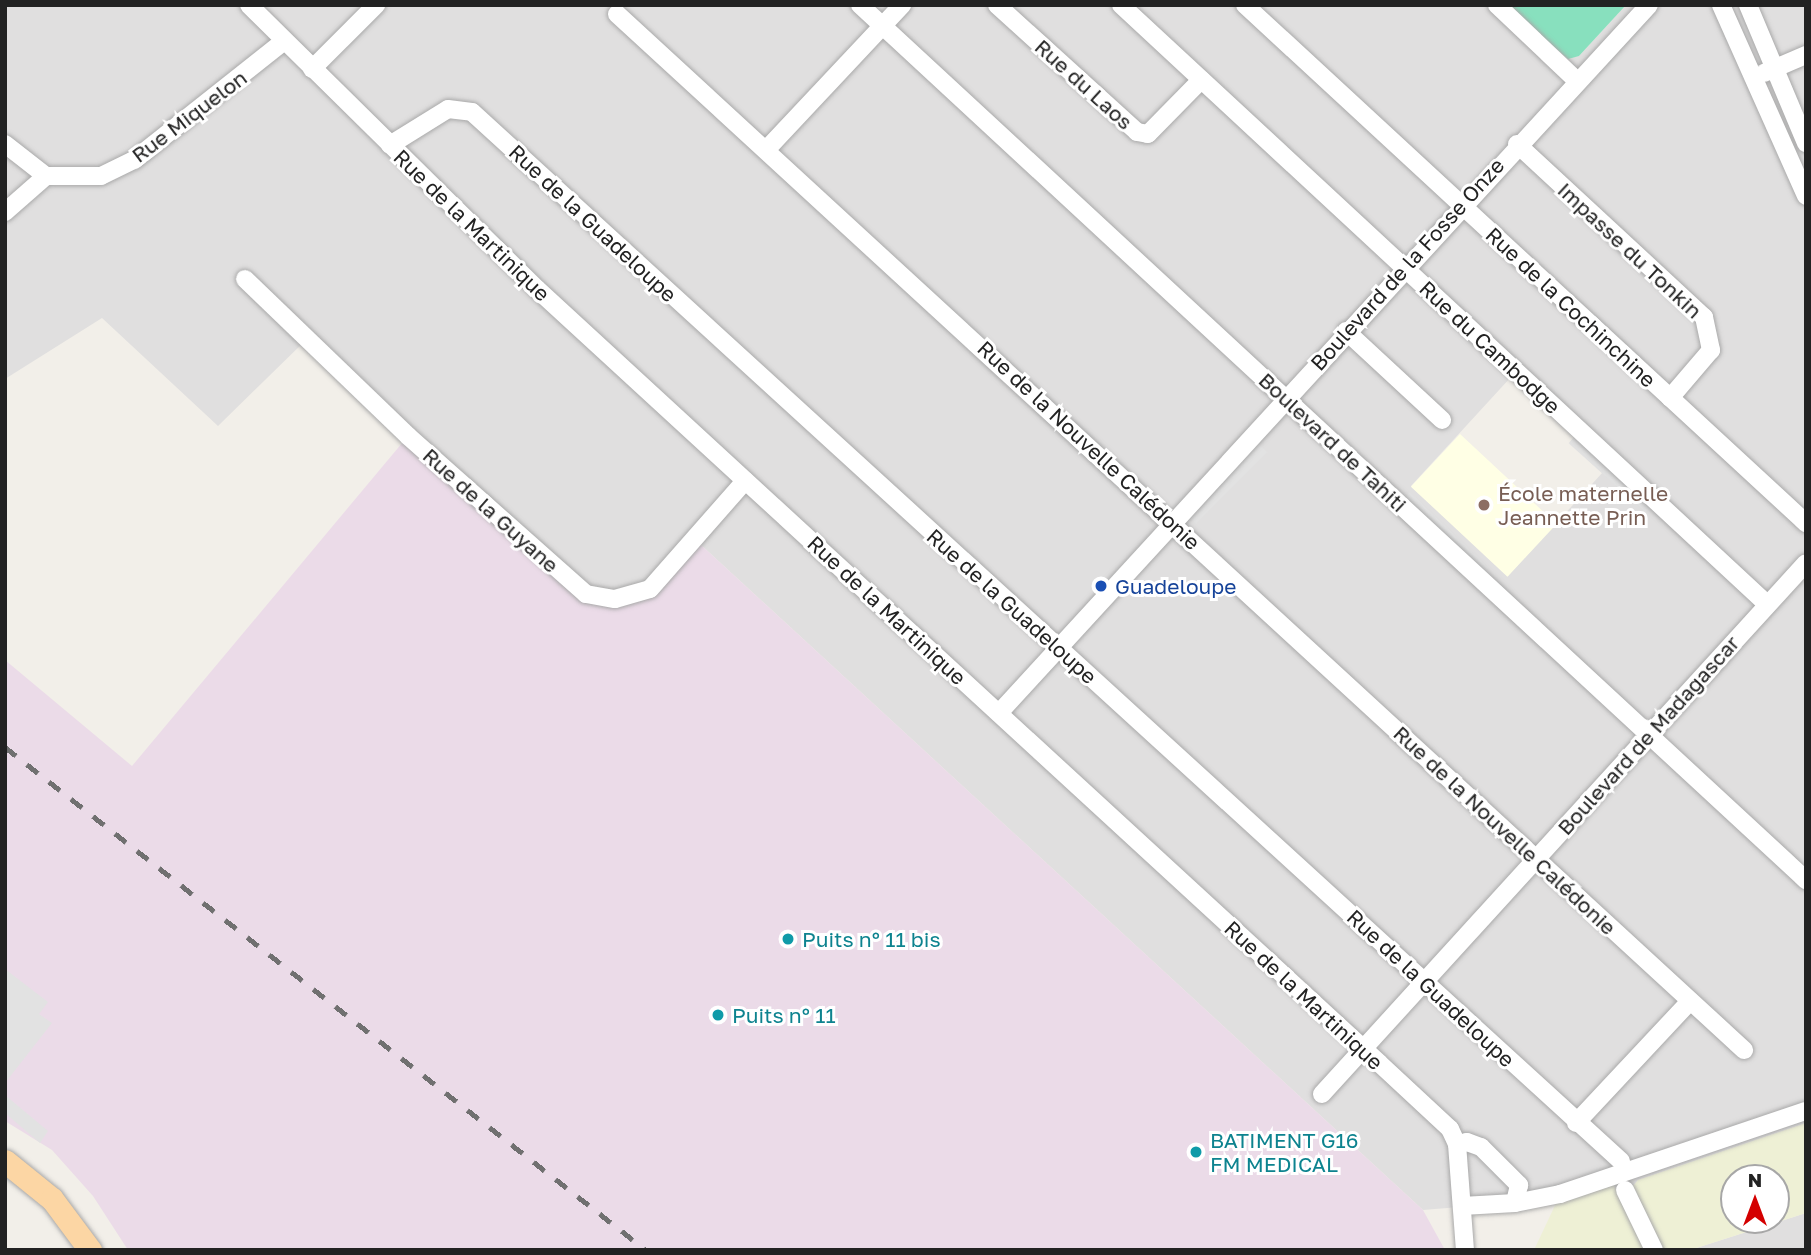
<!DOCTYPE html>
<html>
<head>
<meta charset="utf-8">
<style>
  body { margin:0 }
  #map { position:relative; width:1811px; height:1255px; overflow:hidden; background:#f2efe9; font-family:"Golos Text",sans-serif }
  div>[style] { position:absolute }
  .residential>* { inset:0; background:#e0dfdf }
  .industrial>* { inset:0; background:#ebdbe8 }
  .education>* { inset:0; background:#ffffe5; transform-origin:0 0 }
  .farmland>* { inset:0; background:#eef0d5 }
  .pitch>* { inset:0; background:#88e0be }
  .parking>* { inset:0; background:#e2e2e2; transform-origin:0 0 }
  .roads { filter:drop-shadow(0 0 2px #a9a9a9) drop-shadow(0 0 2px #a9a9a9) }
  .minor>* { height:18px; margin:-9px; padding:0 9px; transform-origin:9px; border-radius:9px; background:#fff }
  .major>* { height:23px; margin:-11.5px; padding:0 11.5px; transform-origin:11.5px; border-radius:11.5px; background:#fcd6a4 }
  .rail>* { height:4.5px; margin-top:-2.25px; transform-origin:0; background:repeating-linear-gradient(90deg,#707070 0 14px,transparent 0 28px) }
  .dots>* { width:19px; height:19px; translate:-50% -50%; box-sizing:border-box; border:4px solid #fff; border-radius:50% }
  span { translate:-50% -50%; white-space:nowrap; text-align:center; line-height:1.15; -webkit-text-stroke:6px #fff; paint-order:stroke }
  .street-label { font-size:21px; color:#222 }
  .education-label { font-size:21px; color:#785e54 }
  .left { translate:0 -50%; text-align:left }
  .transit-label { font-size:21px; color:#164399 }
  .culture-label { font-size:21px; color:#0d838f }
  .frame { position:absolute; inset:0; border:7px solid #222; pointer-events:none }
  .north { position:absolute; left:1720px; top:1164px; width:70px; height:70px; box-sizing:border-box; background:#fff; border:2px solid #a7a7a7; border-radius:50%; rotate:0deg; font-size:19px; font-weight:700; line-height:28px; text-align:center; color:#222 }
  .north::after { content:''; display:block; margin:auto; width:24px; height:32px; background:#d40000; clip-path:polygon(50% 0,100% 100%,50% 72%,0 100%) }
</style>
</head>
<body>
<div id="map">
  <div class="residential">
    <i style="clip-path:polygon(evenodd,5px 5px,1506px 5px,1579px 56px,1626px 5px,1806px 5px,1806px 1123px,1638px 1180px,1633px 1186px,1663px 1250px,1647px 1250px,1558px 1199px,1423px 1210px,700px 544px,650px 589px,586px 594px,308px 338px,218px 426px,102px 318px,5px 379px,5px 5px,1511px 377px,1575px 436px,1570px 442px,1603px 472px,1508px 576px,1411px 486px,1511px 377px)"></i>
    <i style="clip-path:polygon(1806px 1213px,1806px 1250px,1690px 1250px)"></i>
  </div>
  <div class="industrial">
    <i style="clip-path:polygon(408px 436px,586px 594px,650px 589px,700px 544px,1423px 1210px,1445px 1250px,128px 1250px,93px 1196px,52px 1150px,5px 1121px,5px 660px,132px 766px)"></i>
  </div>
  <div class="education">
    <i style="left:1460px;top:434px;width:132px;height:72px;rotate:43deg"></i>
  </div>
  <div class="farmland">
    <i style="clip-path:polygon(evenodd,1806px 1123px,1806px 1213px,1690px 1250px,1663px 1250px,1633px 1186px,1638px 1180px,1806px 1123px,1734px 1178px,1776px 1178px,1776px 1220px,1734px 1220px,1734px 1178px)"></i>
    <i style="clip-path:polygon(1614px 1185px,1647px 1250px,1534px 1250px,1558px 1199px)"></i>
  </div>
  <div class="pitch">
    <i style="clip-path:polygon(1506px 5px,1626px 5px,1579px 56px,1568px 59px)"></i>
  </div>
  <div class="parking">
    <i style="left:1576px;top:435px;width:103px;height:11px;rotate:42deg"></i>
    <i style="left:1256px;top:441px;width:16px;height:101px;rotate:45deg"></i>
    <i style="left:1410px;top:492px;width:109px;height:11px;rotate:44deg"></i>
    <i style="clip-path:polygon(5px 969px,48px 1002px,39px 1014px,52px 1023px,5px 1083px)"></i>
    <i style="clip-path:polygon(5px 1095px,48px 1131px,40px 1143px,5px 1113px)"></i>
  </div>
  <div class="roads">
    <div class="minor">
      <i style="left:249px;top:5px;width:404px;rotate:44.6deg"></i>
      <i style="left:537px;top:289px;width:1144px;rotate:42.59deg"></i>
      <i style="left:1379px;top:1063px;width:97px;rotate:42.9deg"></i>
      <i style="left:1450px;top:1129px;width:17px;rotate:65deg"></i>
      <i style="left:1457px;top:1144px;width:10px;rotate:-11deg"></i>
      <i style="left:1467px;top:1142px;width:15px;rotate:20deg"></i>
      <i style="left:1481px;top:1147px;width:54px;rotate:45deg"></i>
      <i style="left:1519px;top:1185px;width:18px;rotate:103deg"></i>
      <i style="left:860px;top:5px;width:1289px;rotate:42.77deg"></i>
      <i style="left:997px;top:5px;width:189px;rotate:42.2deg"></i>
      <i style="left:1137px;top:132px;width:11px;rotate:10deg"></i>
      <i style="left:1148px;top:134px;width:76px;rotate:-45.5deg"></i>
      <i style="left:1121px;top:5px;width:881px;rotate:42.84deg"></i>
      <i style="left:1245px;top:5px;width:764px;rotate:42.72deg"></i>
      <i style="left:1497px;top:5px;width:109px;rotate:43.5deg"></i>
      <i style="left:1721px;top:5px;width:209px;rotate:66deg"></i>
      <i style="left:1748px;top:5px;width:150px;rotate:67.2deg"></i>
      <i style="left:617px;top:14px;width:1531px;rotate:42.59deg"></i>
      <i style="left:312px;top:69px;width:91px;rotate:-45deg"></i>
      <i style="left:1764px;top:73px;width:46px;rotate:-23.2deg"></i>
      <i style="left:5px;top:144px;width:52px;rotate:38deg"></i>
      <i style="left:1517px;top:144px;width:255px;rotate:42.8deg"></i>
      <i style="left:1704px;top:317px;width:34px;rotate:78deg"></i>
      <i style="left:1711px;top:350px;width:63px;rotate:130.5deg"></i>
      <i style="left:390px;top:145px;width:68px;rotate:-31.8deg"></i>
      <i style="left:448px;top:109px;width:24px;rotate:7deg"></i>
      <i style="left:472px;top:112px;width:1556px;rotate:42.4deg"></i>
      <i style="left:766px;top:150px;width:199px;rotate:-46.8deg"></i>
      <i style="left:5px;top:212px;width:55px;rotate:-41.3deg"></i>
      <i style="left:46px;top:176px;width:55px"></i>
      <i style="left:101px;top:176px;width:37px;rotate:-26deg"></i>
      <i style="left:134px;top:160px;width:190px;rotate:-38.4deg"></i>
      <i style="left:245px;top:279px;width:226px;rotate:43.9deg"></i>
      <i style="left:408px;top:436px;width:238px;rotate:41.6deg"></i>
      <i style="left:586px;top:594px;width:29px;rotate:10deg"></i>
      <i style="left:615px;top:599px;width:36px;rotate:-16deg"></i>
      <i style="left:650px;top:589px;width:144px;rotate:-48.7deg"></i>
      <i style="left:1346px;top:331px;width:131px;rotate:42.8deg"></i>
      <i style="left:999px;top:713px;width:961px;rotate:-47.45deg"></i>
      <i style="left:1322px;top:1094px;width:718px;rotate:-47.65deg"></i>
      <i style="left:1576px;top:1123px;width:167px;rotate:-46.9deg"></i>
      <i style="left:1457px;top:1144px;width:106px;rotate:85.7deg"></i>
      <i style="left:1625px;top:1190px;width:67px;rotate:64.2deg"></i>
      <i style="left:1462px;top:1206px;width:53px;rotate:-3.2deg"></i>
      <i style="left:1515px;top:1203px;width:46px;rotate:-11.3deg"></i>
      <i style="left:1560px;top:1194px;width:259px;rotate:-18.7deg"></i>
    </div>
    <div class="major">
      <i style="left:5px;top:1161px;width:60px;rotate:39deg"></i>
      <i style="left:52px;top:1199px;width:64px;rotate:53.3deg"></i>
    </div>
  </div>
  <div class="rail">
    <i style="left:5px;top:747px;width:815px;rotate:38.12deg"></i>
  </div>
  <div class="dots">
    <i style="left:1484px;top:505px;background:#8d6e63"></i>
    <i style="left:1101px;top:586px;background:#1a4fb4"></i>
    <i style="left:788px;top:939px;background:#0f9aa8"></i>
    <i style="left:718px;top:1015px;background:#0f9aa8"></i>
    <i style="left:1196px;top:1152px;background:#0f9aa8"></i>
  </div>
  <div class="street-label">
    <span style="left:1084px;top:84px;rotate:42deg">Rue du Laos</span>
    <span style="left:189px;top:116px;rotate:-37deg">Rue Miquelon</span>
    <span style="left:593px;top:223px;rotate:43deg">Rue de la Guadeloupe</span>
    <span style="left:472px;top:225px;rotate:44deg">Rue de la Martinique</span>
    <span style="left:1630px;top:250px;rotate:43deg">Impasse du Tonkin</span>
    <span style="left:1407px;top:264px;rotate:-48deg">Boulevard de la Fosse Onze</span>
    <span style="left:1571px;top:307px;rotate:43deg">Rue de la Cochinchine</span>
    <span style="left:1490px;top:347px;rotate:43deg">Rue du Cambodge</span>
    <span style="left:1333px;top:442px;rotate:43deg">Boulevard de Tahiti</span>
    <span style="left:1089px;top:445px;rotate:43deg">Rue de la Nouvelle Calédonie</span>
    <span style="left:491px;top:510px;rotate:42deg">Rue de la Guyane</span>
    <span style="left:1012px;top:606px;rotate:42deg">Rue de la Guadeloupe</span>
    <span style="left:887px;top:610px;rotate:43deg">Rue de la Martinique</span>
    <span style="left:1648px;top:735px;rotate:-48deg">Boulevard de Madagascar</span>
    <span style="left:1505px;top:830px;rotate:43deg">Rue de la Nouvelle Calédonie</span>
    <span style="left:1431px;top:988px;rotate:43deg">Rue de la Guadeloupe</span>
    <span style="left:1304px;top:995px;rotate:43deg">Rue de la Martinique</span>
  </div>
  <div class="education-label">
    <span class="left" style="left:1498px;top:505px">École maternelle<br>Jeannette Prin</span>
  </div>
  <div class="transit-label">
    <span class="left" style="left:1115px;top:586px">Guadeloupe</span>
  </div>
  <div class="culture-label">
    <span class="left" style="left:802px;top:939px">Puits n° 11 bis</span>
    <span class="left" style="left:732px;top:1015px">Puits n° 11</span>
    <span class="left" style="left:1210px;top:1152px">BATIMENT G16<br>FM MEDICAL</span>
  </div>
  <div class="frame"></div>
  <div class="north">N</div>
</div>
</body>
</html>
